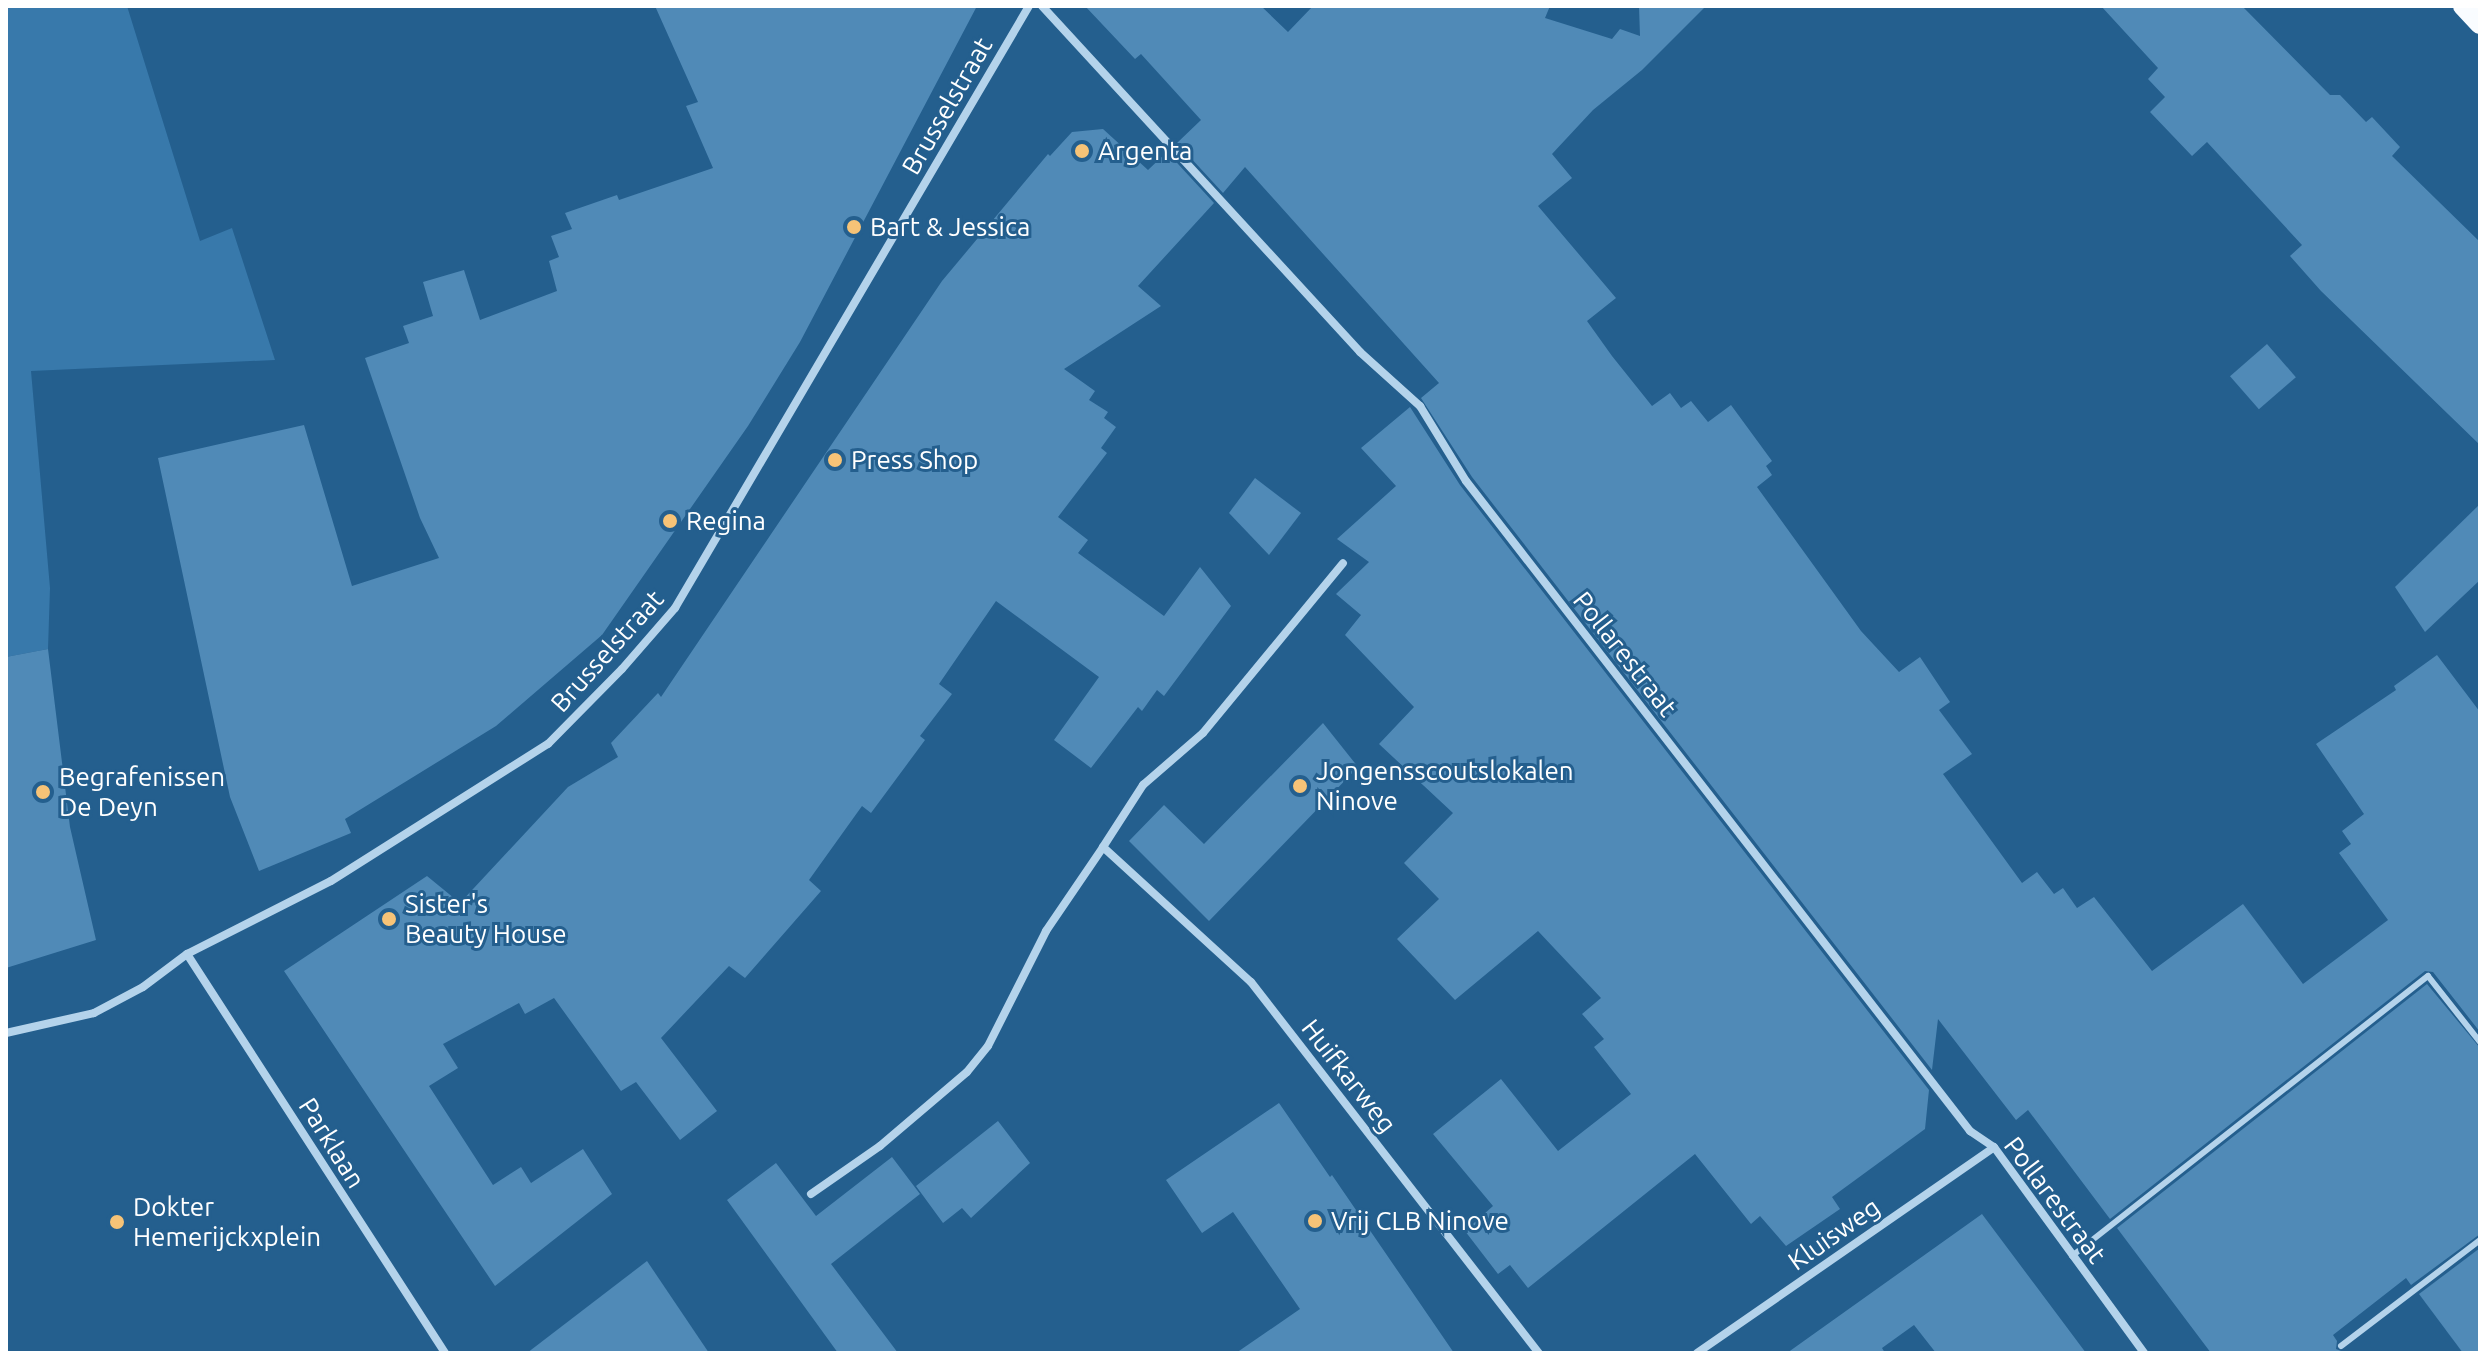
<!DOCTYPE html>
<html>
<head>
<meta charset="utf-8">
<style>
  body { margin:0 }
  #map { position:relative; width:2486px; height:1359px; overflow:hidden; background:#245f8e; font-family:Ubuntu,sans-serif }
  div>[style] { position:absolute }
  .green>* { inset:0; background:#3879ab }
  .building>* { inset:0; background:#508ab7; transform-origin:0 0 }
  .service>* { height:6px; margin:-3px; padding:0 3px; transform-origin:3px; border-radius:3px; background:#b4d3eb }
  .minor>* { height:8px; margin:-4px; padding:0 4px; transform-origin:4px; border-radius:4px; background:#b4d3eb }
  .primary>* { height:20px; margin:-10px; padding:0 10px; transform-origin:10px; border-radius:10px; background:#f9fcff }
  .dots>* { width:22px; height:22px; translate:-50% -50%; box-sizing:border-box; border:4px solid #245f8e; border-radius:50% }
  span { translate:-50% -50%; white-space:nowrap; text-align:center; line-height:1.15; -webkit-text-stroke:6px #245f8e; paint-order:stroke }
  .street-label { font-size:26px; color:#fff }
  .poi-label { font-size:26px; color:#fff }
  .left { translate:0 -50%; text-align:left }
  .frame { position:absolute; inset:0; border:8px solid #fff; pointer-events:none }
</style>
</head>
<body>
<div id="map">
  <div class="green">
    <i style="clip-path:polygon(6px 6px,127px 6px,200px 241px,232px 228px,275px 360px,31px 371px,50px 588px,48px 649px,6px 657px)"></i>
  </div>
  <div class="building">
    <i style="clip-path:polygon(655px 6px,977px 6px,800px 342px,748px 426px,602px 635px,496px 726px,345px 819px,351px 833px,259px 871px,230px 797px,158px 458px,304px 425px,352px 586px,439px 558px,420px 518px,365px 358px,409px 343px,403px 326px,433px 316px,423px 282px,464px 270px,480px 320px,557px 291px,549px 261px,559px 257px,551px 236px,572px 229px,565px 213px,617px 195px,619px 200px,713px 168px,686px 106px,698px 102px)"></i>
    <i style="clip-path:polygon(1085px 6px,1261px 6px,1288px 32px,1313px 6px,1550px 6px,1545px 18px,1612px 39px,1620px 29px,1640px 36px,1639px 6px,1706px 6px,1642px 70px,1593px 110px,1552px 154px,1572px 178px,1538px 206px,1616px 298px,1587px 321px,1612px 356px,1652px 406px,1670px 393px,1681px 408px,1691px 401px,1708px 422px,1731px 405px,1772px 461px,1766px 466px,1772px 475px,1757px 487px,1861px 631px,1899px 672px,1920px 657px,1950px 702px,1939px 710px,1972px 754px,1943px 774px,2022px 883px,2037px 872px,2054px 894px,2063px 888px,2077px 908px,2094px 897px,2152px 971px,2243px 904px,2303px 984px,2388px 920px,2339px 853px,2351px 844px,2342px 831px,2364px 814px,2316px 744px,2396px 690px,2394px 686px,2437px 655px,2480px 712px,2480px 1032px,2433px 972px,2425px 971px,2110px 1219px,2028px 1110px,2016px 1120px,1938px 1019px,1932px 1070px,1472px 477px,1421px 398px,1439px 383px,1245px 167px,1223px 193px,1177px 143px,1201px 120px,1141px 54px,1135px 59px)"></i>
    <i style="clip-path:polygon(2101px 6px,2242px 6px,2330px 95px,2340px 95px,2366px 122px,2372px 117px,2400px 147px,2392px 156px,2480px 242px,2480px 445px,2321px 291px,2290px 256px,2302px 245px,2207px 142px,2192px 156px,2150px 112px,2165px 97px,2148px 79px,2158px 68px)"></i>
    <i style="clip-path:polygon(1103px 129px,1148px 170px,1167px 152px,1214px 203px,1138px 286px,1161px 306px,1064px 369px,1095px 391px,1089px 400px,1108px 412px,1104px 418px,1116px 427px,1101px 448px,1107px 453px,1058px 517px,1088px 540px,1078px 553px,1164px 616px,1200px 567px,1231px 606px,1164px 696px,1157px 690px,1142px 711px,1138px 707px,1091px 768px,1054px 740px,1099px 677px,996px 601px,939px 684px,952px 694px,920px 736px,925px 740px,871px 813px,862px 806px,809px 880px,821px 891px,745px 978px,729px 966px,661px 1038px,717px 1111px,680px 1140px,636px 1082px,621px 1091px,554px 998px,525px 1014px,519px 1003px,443px 1044px,458px 1068px,429px 1086px,493px 1185px,521px 1167px,531px 1183px,583px 1149px,612px 1194px,495px 1286px,284px 971px,427px 876px,460px 903px,568px 787px,618px 757px,611px 743px,658px 693px,661px 697px,942px 281px,1048px 154px,1050px 156px,1072px 132px)"></i>
    <i style="left:2267px;top:344px;width:44px;height:49px;rotate:49deg"></i>
    <i style="clip-path:polygon(1410px 407px,1460px 485px,1929px 1090px,1925px 1129px,1832px 1197px,1840px 1209px,1786px 1246px,1760px 1216px,1751px 1224px,1695px 1154px,1528px 1288px,1510px 1265px,1498px 1274px,1465px 1231px,1493px 1206px,1433px 1134px,1501px 1079px,1558px 1151px,1631px 1094px,1594px 1047px,1604px 1039px,1582px 1014px,1601px 998px,1538px 931px,1455px 1000px,1397px 939px,1439px 899px,1404px 863px,1453px 813px,1379px 744px,1414px 707px,1345px 635px,1361px 615px,1336px 594px,1369px 562px,1337px 539px,1396px 486px,1361px 448px)"></i>
    <i style="clip-path:polygon(1255px 478px,1301px 513px,1269px 555px,1229px 513px)"></i>
    <i style="clip-path:polygon(2480px 504px,2480px 580px,2425px 632px,2395px 587px)"></i>
    <i style="clip-path:polygon(48px 649px,70px 827px,96px 940px,6px 968px,6px 657px)"></i>
    <i style="clip-path:polygon(1323px 723px,1358px 767px,1209px 921px,1129px 841px,1164px 805px,1204px 844px)"></i>
    <i style="clip-path:polygon(2427px 984px,2480px 1048px,2480px 1234px,2411px 1285px,2406px 1278px,2333px 1335px,2337px 1341px,2336px 1349px,2346px 1353px,2211px 1353px,2117px 1228px)"></i>
    <i style="clip-path:polygon(1279px 1103px,1330px 1177px,1332px 1175px,1454px 1353px,1236px 1353px,1300px 1309px,1233px 1212px,1202px 1233px,1166px 1180px)"></i>
    <i style="clip-path:polygon(998px 1121px,1030px 1163px,971px 1218px,962px 1208px,943px 1223px,916px 1186px)"></i>
    <i style="clip-path:polygon(892px 1157px,920px 1194px,831px 1264px,898px 1353px,838px 1353px,727px 1200px,776px 1163px,816px 1216px)"></i>
    <i style="clip-path:polygon(1982px 1214px,2086px 1353px,1936px 1353px,1914px 1325px,1882px 1348px,1885px 1353px,1787px 1353px)"></i>
    <i style="clip-path:polygon(2480px 1248px,2480px 1353px,2463px 1353px,2419px 1294px)"></i>
    <i style="clip-path:polygon(647px 1261px,709px 1353px,527px 1353px)"></i>
  </div>
  <div class="service">
    <i style="left:2072px;top:1256px;width:453px;rotate:-38.2deg"></i>
    <i style="left:2428px;top:976px;width:84px;rotate:51.8deg"></i>
    <i style="left:2341px;top:1346px;width:175px;rotate:-37.3deg"></i>
  </div>
  <div class="minor">
    <i style="left:1042px;top:6px;width:470px;rotate:47.4deg"></i>
    <i style="left:1360px;top:352px;width:81px;rotate:42deg"></i>
    <i style="left:1420px;top:406px;width:88px;rotate:58.5deg"></i>
    <i style="left:1466px;top:481px;width:823px;rotate:52.21deg"></i>
    <i style="left:1970px;top:1131px;width:29px;rotate:34deg"></i>
    <i style="left:1994px;top:1147px;width:255px;rotate:53.9deg"></i>
    <i style="left:1103px;top:847px;width:74px;rotate:-57.2deg"></i>
    <i style="left:1143px;top:785px;width:79px;rotate:-40.9deg"></i>
    <i style="left:1203px;top:733px;width:220px;rotate:-50.5deg"></i>
    <i style="left:187px;top:954px;width:475px;rotate:57.1deg"></i>
    <i style="left:6px;top:1033px;width:90px;rotate:-12.8deg"></i>
    <i style="left:94px;top:1013px;width:55px;rotate:-28deg"></i>
    <i style="left:143px;top:987px;width:55px;rotate:-36.9deg"></i>
    <i style="left:187px;top:954px;width:161px;rotate:-26.9deg"></i>
    <i style="left:331px;top:881px;width:257px;rotate:-32.3deg"></i>
    <i style="left:548px;top:744px;width:105px;rotate:-45.4deg"></i>
    <i style="left:622px;top:669px;width:81px;rotate:-49deg"></i>
    <i style="left:675px;top:608px;width:698px;rotate:-59.54deg"></i>
    <i style="left:811px;top:1194px;width:84px;rotate:-34.8deg"></i>
    <i style="left:880px;top:1146px;width:114px;rotate:-40.4deg"></i>
    <i style="left:967px;top:1072px;width:33px;rotate:-51deg"></i>
    <i style="left:988px;top:1046px;width:129px;rotate:-63.2deg"></i>
    <i style="left:1046px;top:931px;width:102px;rotate:-55.8deg"></i>
    <i style="left:1103px;top:847px;width:200px;rotate:42.4deg"></i>
    <i style="left:1251px;top:982px;width:470px;rotate:52.2deg"></i>
    <i style="left:1697px;top:1353px;width:361px;rotate:-34.7deg"></i>
  </div>
  <div class="primary">
    <i style="left:2463px;top:6px;width:25px;rotate:47deg"></i>
  </div>
  <div class="dots">
    <i style="left:1082px;top:151px;background:#f6c377"></i>
    <i style="left:854px;top:227px;background:#f6c377"></i>
    <i style="left:835px;top:460px;background:#f6c377"></i>
    <i style="left:670px;top:521px;background:#f6c377"></i>
    <i style="left:1300px;top:786px;background:#f6c377"></i>
    <i style="left:43px;top:792px;background:#f6c377"></i>
    <i style="left:389px;top:919px;background:#f6c377"></i>
    <i style="left:1315px;top:1221px;background:#f6c377"></i>
    <i style="left:117px;top:1222px;background:#f6c377"></i>
  </div>
  <div class="street-label">
    <span style="left:947px;top:106px;rotate:-60deg">Brusselstraat</span>
    <span style="left:607px;top:651px;rotate:-48deg">Brusselstraat</span>
    <span style="left:1625px;top:654px;rotate:52deg">Pollarestraat</span>
    <span style="left:1349px;top:1076px;rotate:52deg">Huifkarweg</span>
    <span style="left:332px;top:1143px;rotate:58deg">Parklaan</span>
    <span style="left:2055px;top:1200px;rotate:53deg">Pollarestraat</span>
    <span style="left:1834px;top:1234px;rotate:-35deg">Kluisweg</span>
  </div>
  <div class="poi-label">
    <span class="left" style="left:1098px;top:151px">Argenta</span>
    <span class="left" style="left:870px;top:227px">Bart &amp; Jessica</span>
    <span class="left" style="left:851px;top:460px">Press Shop</span>
    <span class="left" style="left:686px;top:521px">Regina</span>
    <span class="left" style="left:1316px;top:786px">Jongensscoutslokalen<br>Ninove</span>
    <span class="left" style="left:59px;top:792px">Begrafenissen<br>De Deyn</span>
    <span class="left" style="left:405px;top:919px">Sister's<br>Beauty House</span>
    <span class="left" style="left:133px;top:1222px">Dokter<br>Hemerijckxplein</span>
    <span class="left" style="left:1331px;top:1221px">Vrij CLB Ninove</span>
  </div>
  <div class="frame"></div>
</div>
</body>
</html>
